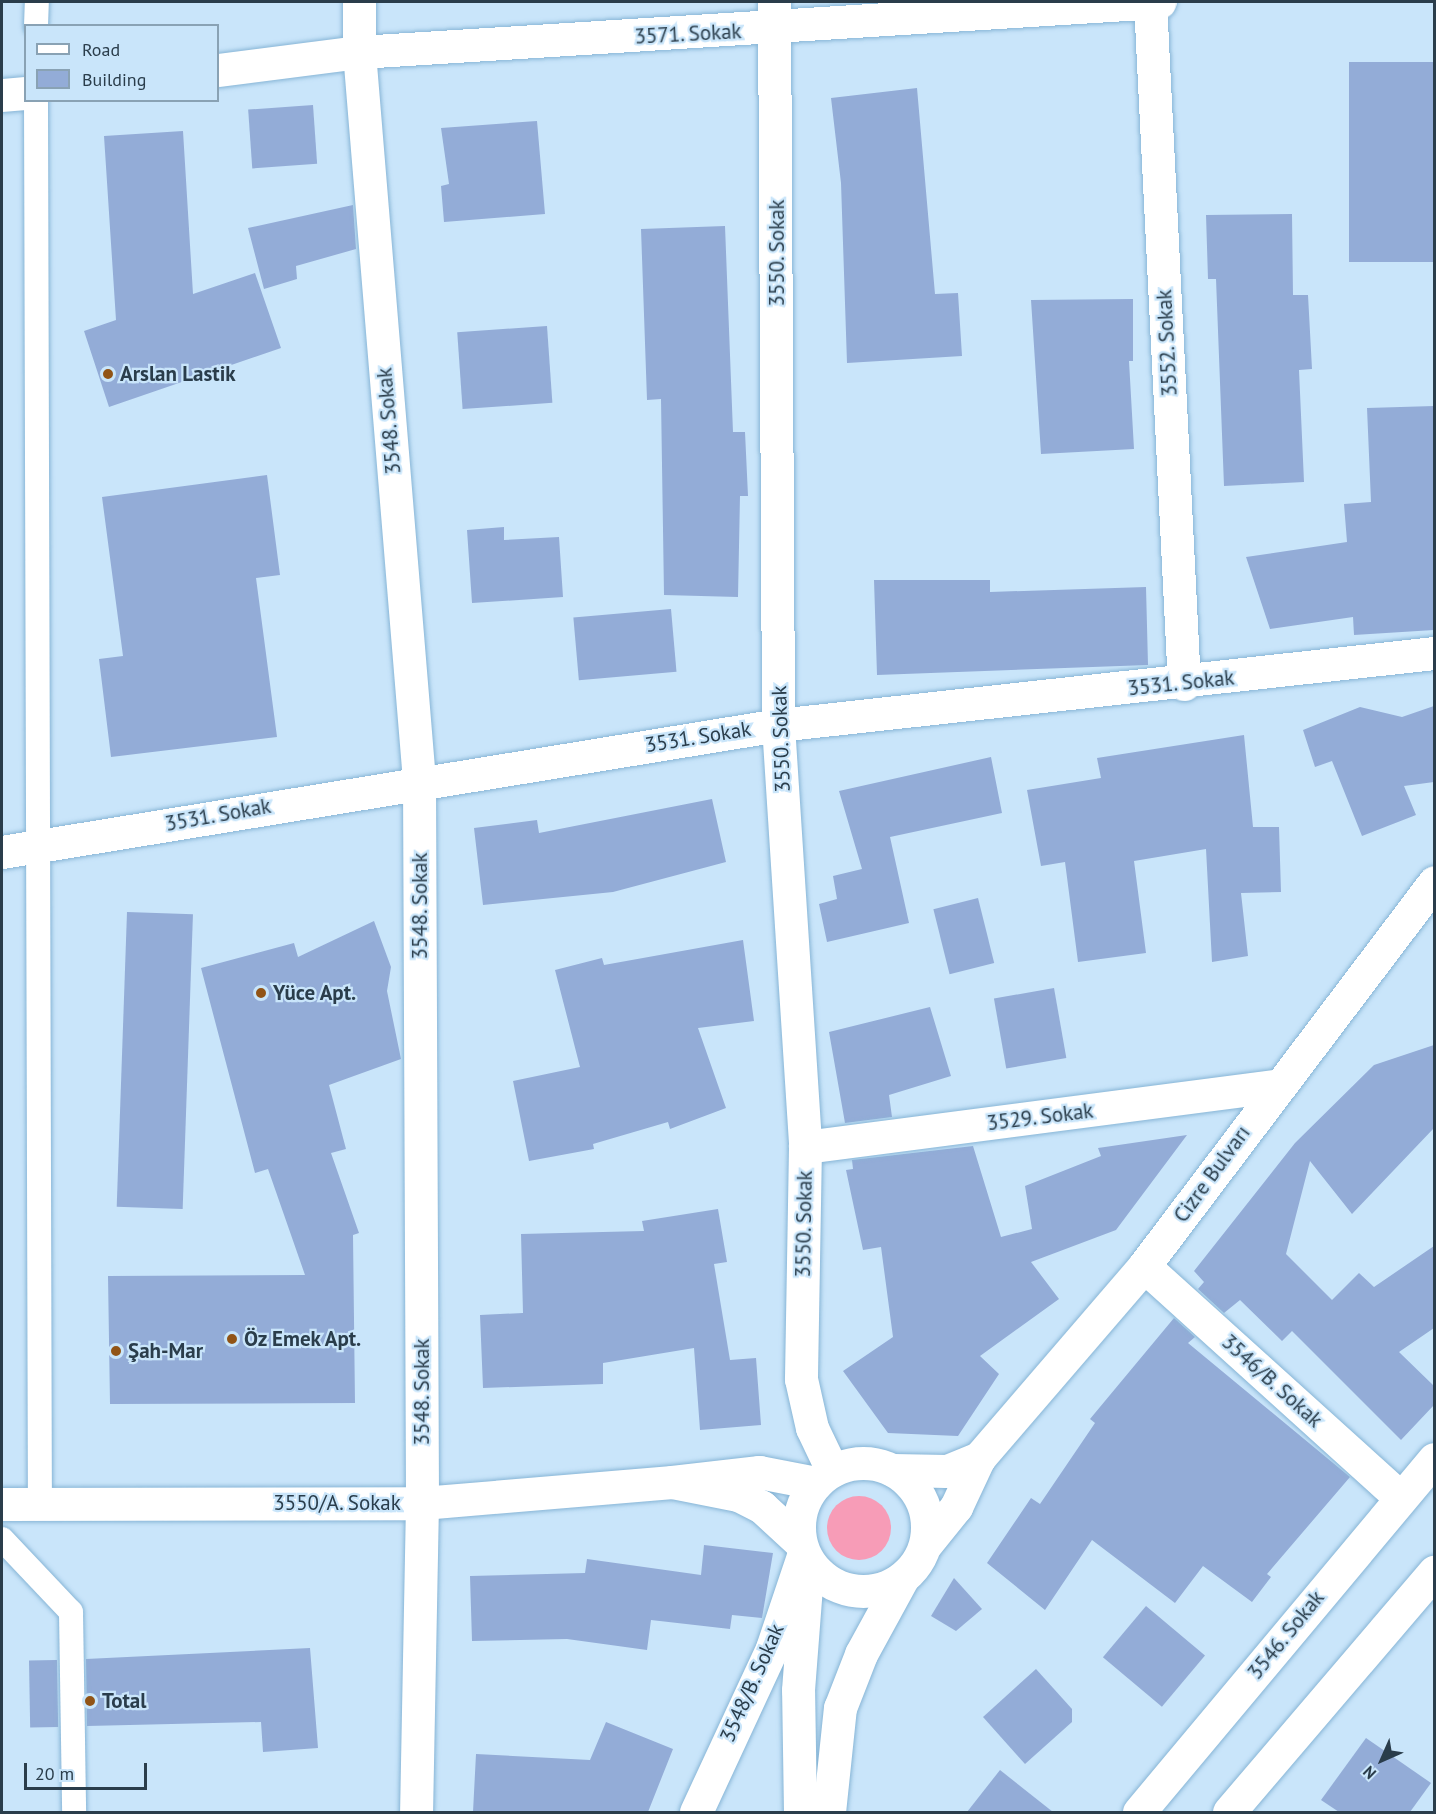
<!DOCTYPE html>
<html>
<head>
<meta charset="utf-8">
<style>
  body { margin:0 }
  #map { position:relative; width:1436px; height:1814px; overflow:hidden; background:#c9e5fa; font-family:"PT Sans",sans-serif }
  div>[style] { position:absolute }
  .green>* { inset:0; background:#f79cb7 }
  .round { border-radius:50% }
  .building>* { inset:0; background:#93acd7; transform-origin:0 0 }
  .roads { filter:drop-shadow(0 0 2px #87b5d6) drop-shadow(0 0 2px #87b5d6) }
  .service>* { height:24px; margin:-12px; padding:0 12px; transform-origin:12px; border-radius:12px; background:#fff }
  .minor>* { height:33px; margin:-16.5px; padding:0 16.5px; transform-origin:16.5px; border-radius:16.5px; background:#fff }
  .secondary>* { height:33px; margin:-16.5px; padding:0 16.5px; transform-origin:16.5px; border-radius:16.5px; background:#fff }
  .secondary>.ring { margin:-16.5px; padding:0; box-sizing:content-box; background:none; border:33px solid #fff; border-radius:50% }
  .dots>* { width:16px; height:16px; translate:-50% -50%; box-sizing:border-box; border:3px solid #c9e5fa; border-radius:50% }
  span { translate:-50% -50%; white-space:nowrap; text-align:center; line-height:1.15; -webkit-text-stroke:4.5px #c9e5fa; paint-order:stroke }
  .street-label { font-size:21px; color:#2a3d4b }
  .poi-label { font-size:21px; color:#2a3d4b; font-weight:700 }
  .left { translate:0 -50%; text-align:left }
  .frame { position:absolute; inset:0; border:3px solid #2a3d4b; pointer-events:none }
  .legend { position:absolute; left:24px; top:24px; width:195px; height:78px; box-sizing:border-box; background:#c9e5fa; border:2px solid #89a2b4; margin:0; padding:8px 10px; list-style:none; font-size:18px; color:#2a3d4b }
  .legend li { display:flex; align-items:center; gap:12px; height:30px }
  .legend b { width:30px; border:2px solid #89a2b4 }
  .north { position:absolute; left:1352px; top:1730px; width:60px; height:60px; -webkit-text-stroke:4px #c9e5fa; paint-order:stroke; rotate:225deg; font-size:16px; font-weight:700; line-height:24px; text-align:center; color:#2a3d4b }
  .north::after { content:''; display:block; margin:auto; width:21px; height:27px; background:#2a3d4b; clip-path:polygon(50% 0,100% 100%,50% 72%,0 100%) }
  .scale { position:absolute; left:24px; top:1763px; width:123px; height:27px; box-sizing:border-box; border:3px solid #2a3d4b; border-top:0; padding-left:8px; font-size:18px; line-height:21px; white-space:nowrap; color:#2a3d4b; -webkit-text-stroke:4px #c9e5fa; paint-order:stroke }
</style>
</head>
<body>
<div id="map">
  <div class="green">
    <i class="round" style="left:827px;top:1496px;width:64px;height:64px"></i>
  </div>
  <div class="building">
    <i style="left:1434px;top:62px;width:200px;height:85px;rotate:90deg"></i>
    <i style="clip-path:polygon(917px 88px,935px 294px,958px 293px,962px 356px,847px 363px,841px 183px,831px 98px)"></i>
    <i style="left:313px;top:105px;width:59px;height:65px;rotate:86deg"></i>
    <i style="clip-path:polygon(537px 121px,545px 214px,444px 222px,441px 186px,449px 184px,441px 128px)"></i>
    <i style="clip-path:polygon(183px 131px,193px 294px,255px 273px,281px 348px,109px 407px,84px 331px,116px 320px,104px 136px)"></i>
    <i style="clip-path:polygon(353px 205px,356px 249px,296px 266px,297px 279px,264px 289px,248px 228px)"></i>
    <i style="clip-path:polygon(1292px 214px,1293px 295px,1308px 295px,1312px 369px,1299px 370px,1304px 482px,1224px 486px,1216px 279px,1208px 279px,1206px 215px)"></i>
    <i style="clip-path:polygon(725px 226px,733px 432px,745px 432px,748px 496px,740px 496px,738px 597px,664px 595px,661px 399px,647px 400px,641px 229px)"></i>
    <i style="clip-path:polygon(1133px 299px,1133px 361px,1129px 361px,1134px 449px,1041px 454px,1031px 300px)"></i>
    <i style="left:547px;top:326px;width:77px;height:90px;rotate:86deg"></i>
    <i style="clip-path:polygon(1434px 406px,1434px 630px,1354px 635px,1353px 617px,1270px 629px,1246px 557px,1347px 542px,1344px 504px,1371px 502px,1367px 408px)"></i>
    <i style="clip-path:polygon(267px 475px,280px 575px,256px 578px,277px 737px,111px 757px,99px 659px,123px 656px,102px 497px)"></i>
    <i style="clip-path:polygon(504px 527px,504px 540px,559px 537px,563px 597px,472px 603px,467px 530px)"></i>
    <i style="clip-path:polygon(874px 580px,990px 580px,990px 592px,1146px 587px,1148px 665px,877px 675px)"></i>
    <i style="left:671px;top:609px;width:63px;height:98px;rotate:85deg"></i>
    <i style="clip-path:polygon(1434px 706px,1434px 782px,1404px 786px,1416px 815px,1362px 836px,1332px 761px,1315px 767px,1303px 730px,1360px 707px,1402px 717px)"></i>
    <i style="clip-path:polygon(1244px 735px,1253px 827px,1279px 827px,1281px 892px,1241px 893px,1248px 956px,1212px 962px,1206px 849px,1134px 861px,1146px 953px,1078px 962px,1065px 862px,1041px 866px,1027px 790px,1101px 778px,1097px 758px)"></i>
    <i style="clip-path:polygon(991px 757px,1002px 813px,890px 837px,909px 923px,827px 942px,819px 904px,837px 899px,833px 876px,862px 869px,839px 791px)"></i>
    <i style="clip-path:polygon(712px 799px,726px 862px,613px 892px,483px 905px,474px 828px,537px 820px,539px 833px)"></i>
    <i style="left:978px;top:898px;width:67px;height:46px;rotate:76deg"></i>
    <i style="left:127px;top:912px;width:66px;height:295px;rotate:2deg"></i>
    <i style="clip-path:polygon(374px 921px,391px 967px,387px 991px,401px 1059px,329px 1085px,346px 1149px,331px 1153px,359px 1233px,353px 1235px,355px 1403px,110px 1404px,108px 1276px,305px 1275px,268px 1169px,255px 1173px,201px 968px,294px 943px,298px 957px)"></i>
    <i style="clip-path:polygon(743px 940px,754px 1021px,698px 1028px,726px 1108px,670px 1129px,668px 1122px,593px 1144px,594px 1149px,529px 1161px,513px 1081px,580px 1067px,555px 970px,602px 958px,604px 965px)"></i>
    <i style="left:1054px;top:988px;width:71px;height:61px;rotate:80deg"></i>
    <i style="clip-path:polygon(930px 1007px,951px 1076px,889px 1095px,892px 1117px,845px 1123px,829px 1032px)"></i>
    <i style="clip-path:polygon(1434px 1045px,1434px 1128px,1352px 1214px,1310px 1161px,1286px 1254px,1332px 1300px,1359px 1273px,1374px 1287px,1434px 1246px,1434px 1328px,1399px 1352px,1434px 1386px,1434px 1405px,1401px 1440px,1292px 1331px,1282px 1341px,1240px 1300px,1224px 1313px,1198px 1289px,1204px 1282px,1194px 1271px,1295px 1143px,1374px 1065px)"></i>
    <i style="clip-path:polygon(1187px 1135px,1116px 1230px,1031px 1262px,1059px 1299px,980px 1356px,999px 1374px,958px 1436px,888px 1433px,843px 1371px,893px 1337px,881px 1247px,863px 1250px,846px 1170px,853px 1169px,852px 1160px,973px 1146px,1001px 1237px,1032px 1229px,1025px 1186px,1101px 1156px,1098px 1148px)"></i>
    <i style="clip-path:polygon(718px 1209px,727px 1262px,714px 1264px,730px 1360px,756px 1358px,761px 1425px,700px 1430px,694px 1348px,603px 1363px,603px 1384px,483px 1388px,480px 1315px,523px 1313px,521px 1234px,644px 1231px,642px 1221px)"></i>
    <i style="clip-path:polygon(1174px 1318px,1195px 1337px,1188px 1343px,1350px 1477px,1267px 1574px,1271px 1577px,1252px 1602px,1203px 1566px,1175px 1603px,1092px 1540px,1045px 1610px,987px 1563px,1031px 1498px,1040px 1504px,1095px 1423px,1090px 1419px)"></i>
    <i style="clip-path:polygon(704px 1545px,773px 1553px,762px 1618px,732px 1615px,730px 1629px,651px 1620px,647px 1650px,567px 1639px,472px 1641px,470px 1576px,585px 1573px,587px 1559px,701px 1575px)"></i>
    <i style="clip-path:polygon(954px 1578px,982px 1609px,956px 1631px,931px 1616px)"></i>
    <i style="left:1146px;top:1606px;width:77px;height:67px;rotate:40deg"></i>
    <i style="clip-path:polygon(310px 1648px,318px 1748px,263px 1752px,261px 1722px,87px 1726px,86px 1659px)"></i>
    <i style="left:57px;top:1660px;width:67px;height:28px;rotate:89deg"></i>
    <i style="clip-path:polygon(1036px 1669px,1072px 1709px,1072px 1722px,1025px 1764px,983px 1717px)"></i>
    <i style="clip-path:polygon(606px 1722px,673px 1749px,648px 1812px,473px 1812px,476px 1754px,590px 1760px)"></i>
    <i style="clip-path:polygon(1366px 1738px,1431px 1783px,1410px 1812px,1339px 1812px,1321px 1800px)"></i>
    <i style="clip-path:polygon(1000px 1770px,1053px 1812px,967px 1812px)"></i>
  </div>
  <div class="roads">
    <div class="service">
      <i style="left:36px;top:26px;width:24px;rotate:-88deg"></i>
      <i style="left:36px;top:100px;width:1404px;rotate:89.84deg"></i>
      <i style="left:2px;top:1539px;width:100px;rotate:46.6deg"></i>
      <i style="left:71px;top:1612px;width:200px;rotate:89.1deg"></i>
    </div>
    <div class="minor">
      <i style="left:359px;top:2px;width:50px;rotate:90deg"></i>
      <i style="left:359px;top:52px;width:730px;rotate:85.29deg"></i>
      <i style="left:419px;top:780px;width:723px;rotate:89.76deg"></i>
      <i style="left:422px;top:1503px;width:309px;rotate:91.1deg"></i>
      <i style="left:774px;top:2px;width:723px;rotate:89.68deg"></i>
      <i style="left:778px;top:725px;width:423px;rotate:86.3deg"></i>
      <i style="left:805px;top:1147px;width:232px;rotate:91deg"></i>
      <i style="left:801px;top:1379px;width:50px;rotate:77.3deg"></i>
      <i style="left:812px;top:1428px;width:47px;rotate:64.5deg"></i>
      <i style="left:1150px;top:2px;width:683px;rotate:87.15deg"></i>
      <i style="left:218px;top:70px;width:142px;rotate:-7.3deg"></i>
      <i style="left:359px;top:52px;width:802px;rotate:-3.58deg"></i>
      <i style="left:2px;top:95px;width:24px;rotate:-5deg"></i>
      <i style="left:2px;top:852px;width:786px;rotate:-9.29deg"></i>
      <i style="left:778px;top:725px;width:660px;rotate:-6.26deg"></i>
      <i style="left:805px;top:1147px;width:475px;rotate:-7.4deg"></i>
      <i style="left:1144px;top:1266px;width:345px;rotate:42.1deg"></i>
      <i style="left:2px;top:1504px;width:420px;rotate:-0.1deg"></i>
      <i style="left:422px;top:1503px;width:251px;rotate:-4.8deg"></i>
      <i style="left:800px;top:1542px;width:52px;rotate:-137.4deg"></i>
      <i style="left:762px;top:1507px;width:27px;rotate:-153deg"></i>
      <i style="left:738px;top:1495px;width:67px;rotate:-168.9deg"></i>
      <i style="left:672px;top:1482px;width:88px;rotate:-6.6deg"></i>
      <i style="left:759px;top:1472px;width:58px;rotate:10.9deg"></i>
      <i style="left:696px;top:1812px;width:181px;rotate:-65.1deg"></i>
      <i style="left:772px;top:1648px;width:97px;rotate:-71.4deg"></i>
      <i style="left:1139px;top:1812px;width:460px;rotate:-50.1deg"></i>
      <i style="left:1229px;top:1812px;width:316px;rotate:-49.5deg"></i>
    </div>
    <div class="secondary">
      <i class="ring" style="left:799px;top:1463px;width:95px;height:95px"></i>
      <i style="left:893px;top:1470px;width:54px;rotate:1.1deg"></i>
      <i style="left:947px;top:1471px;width:35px;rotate:-22deg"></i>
      <i style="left:926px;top:1544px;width:48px;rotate:-51deg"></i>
      <i style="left:956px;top:1507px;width:54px;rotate:-64.9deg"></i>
      <i style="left:979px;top:1458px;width:253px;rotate:-49.3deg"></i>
      <i style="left:1144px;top:1266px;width:481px;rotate:-52.9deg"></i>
      <i style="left:800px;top:1812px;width:122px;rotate:-90.9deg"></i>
      <i style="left:798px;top:1690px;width:129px;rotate:-85.6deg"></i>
      <i style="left:829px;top:1812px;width:105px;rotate:-84deg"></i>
      <i style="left:840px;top:1708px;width:58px;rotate:-68.7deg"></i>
      <i style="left:861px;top:1654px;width:85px;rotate:-61.3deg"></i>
    </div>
  </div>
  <div class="dots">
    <i style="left:108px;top:374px;background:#915416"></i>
    <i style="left:261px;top:993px;background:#915416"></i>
    <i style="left:232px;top:1339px;background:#915416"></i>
    <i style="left:116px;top:1351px;background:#915416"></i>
    <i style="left:90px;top:1701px;background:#915416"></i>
  </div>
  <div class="street-label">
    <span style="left:688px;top:34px;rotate:-3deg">3571. Sokak</span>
    <span style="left:777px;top:253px;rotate:-90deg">3550. Sokak</span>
    <span style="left:1167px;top:343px;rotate:-93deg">3552. Sokak</span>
    <span style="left:389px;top:421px;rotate:-95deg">3548. Sokak</span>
    <span style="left:1181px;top:683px;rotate:-6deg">3531. Sokak</span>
    <span style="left:698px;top:737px;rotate:-9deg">3531. Sokak</span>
    <span style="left:781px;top:739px;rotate:-92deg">3550. Sokak</span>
    <span style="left:218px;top:815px;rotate:-10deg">3531. Sokak</span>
    <span style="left:420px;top:906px;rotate:-90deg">3548. Sokak</span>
    <span style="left:1040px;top:1117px;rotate:-7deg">3529. Sokak</span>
    <span style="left:1212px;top:1174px;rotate:-54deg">Cizre Bulvarı</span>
    <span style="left:804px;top:1224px;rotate:-89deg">3550. Sokak</span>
    <span style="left:1272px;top:1381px;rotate:42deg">3546/B. Sokak</span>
    <span style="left:422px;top:1392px;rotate:-90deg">3548. Sokak</span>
    <span style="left:337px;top:1503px">3550/A. Sokak</span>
    <span style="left:1286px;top:1635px;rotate:-51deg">3546. Sokak</span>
    <span style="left:752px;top:1683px;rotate:-66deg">3548/B. Sokak</span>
  </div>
  <div class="poi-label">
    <span class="left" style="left:120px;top:374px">Arslan Lastik</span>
    <span class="left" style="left:273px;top:993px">Yüce Apt.</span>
    <span class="left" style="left:244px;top:1339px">Öz Emek Apt.</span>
    <span class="left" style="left:128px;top:1351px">Şah-Mar</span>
    <span class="left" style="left:102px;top:1701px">Total</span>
  </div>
  <div class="frame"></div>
  <ul class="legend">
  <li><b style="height:8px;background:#fff"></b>Road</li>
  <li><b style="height:16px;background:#93acd7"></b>Building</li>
  </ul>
  <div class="north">N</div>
  <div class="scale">20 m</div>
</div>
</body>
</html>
